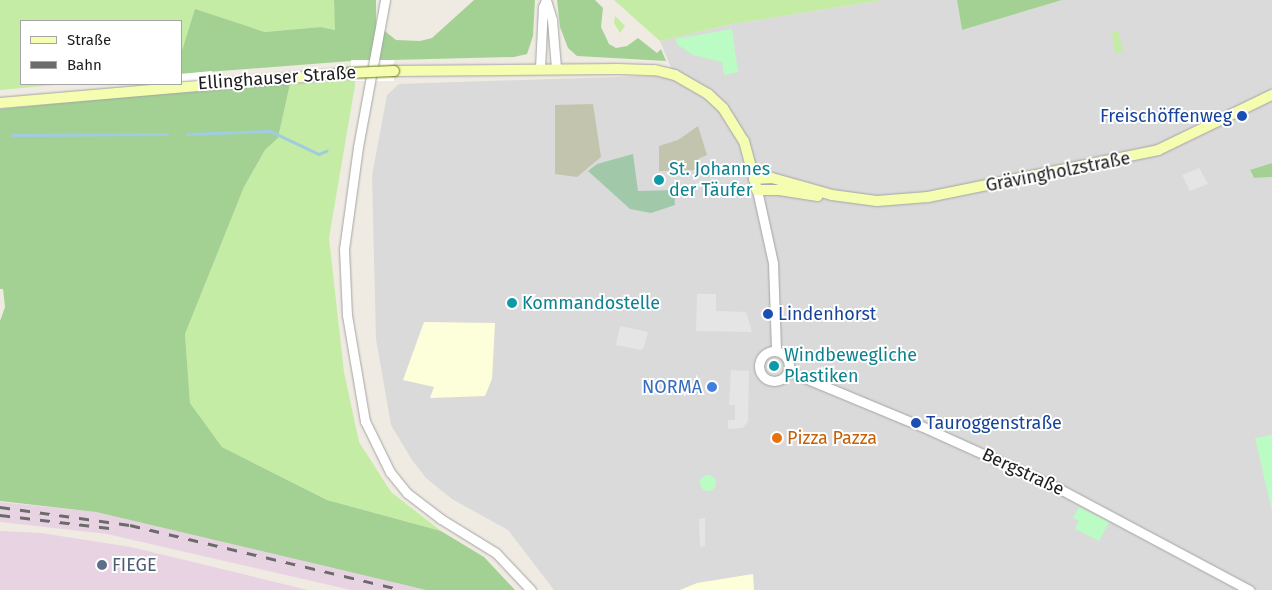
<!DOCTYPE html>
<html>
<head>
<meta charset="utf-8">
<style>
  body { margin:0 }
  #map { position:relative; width:1272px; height:590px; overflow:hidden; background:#efebe2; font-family:"Fira Sans",sans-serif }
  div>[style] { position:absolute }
  .residential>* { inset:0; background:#dbdada }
  .industrial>* { inset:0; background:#e8d3e3 }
  .education>* { inset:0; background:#fdffda }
  .construction>* { inset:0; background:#c2c4ad }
  .grass>* { inset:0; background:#c4eca4 }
  .round { border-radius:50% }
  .forest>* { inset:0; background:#a3d194 }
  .cemetery>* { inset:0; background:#a1c9a9 }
  .park>* { inset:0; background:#bbfcc4 }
  .parking>* { inset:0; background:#e5e5e5 }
  .pier>* { inset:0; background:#fff; transform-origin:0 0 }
  .stream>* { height:2.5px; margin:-1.25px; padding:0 1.25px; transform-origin:1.25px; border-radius:1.25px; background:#9fcddf }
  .roads { filter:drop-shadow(0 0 1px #a4a4a4) drop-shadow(0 0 1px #a4a4a4) }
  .tertiary>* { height:9px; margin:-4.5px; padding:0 4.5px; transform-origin:4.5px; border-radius:4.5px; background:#fff }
  .tertiary>.ring { margin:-4.5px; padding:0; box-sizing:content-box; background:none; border:9px solid #fff; border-radius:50% }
  .secondary>* { height:10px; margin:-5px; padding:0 5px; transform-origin:5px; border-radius:5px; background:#f5fdb1 }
  .rail>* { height:2.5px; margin-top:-1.25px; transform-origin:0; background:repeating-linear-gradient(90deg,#6b6b6b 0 10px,transparent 0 20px) }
  .bridges { filter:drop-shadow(0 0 1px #647700) drop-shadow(0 0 1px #647700) }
  .secondary-bridge>* { height:10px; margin:-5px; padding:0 5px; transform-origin:5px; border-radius:5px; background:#f5fdb1 }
  .dots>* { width:14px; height:14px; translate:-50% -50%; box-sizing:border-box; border:2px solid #fff; border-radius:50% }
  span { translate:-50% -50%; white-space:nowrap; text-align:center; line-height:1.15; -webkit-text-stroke:4px #fff; paint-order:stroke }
  .street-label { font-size:18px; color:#1d1d1d }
  .transit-label { font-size:18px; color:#164399 }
  .right { translate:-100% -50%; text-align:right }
  .left { translate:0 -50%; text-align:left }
  .culture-label { font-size:18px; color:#0d838f }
  .shop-label { font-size:18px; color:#366cbe }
  .food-label { font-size:18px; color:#c56008 }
  .service-label { font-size:18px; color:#4e5e75 }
  .legend { position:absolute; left:20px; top:20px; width:162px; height:65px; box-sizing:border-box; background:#fff; border:1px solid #a5a5a5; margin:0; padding:6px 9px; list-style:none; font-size:15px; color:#1d1d1d }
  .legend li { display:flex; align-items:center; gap:10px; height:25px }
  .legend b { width:25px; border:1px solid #a5a5a5 }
</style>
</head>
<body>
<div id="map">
  <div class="residential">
    <i style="clip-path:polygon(882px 0,957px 0,962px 30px,1062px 0,1272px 0,1272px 163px,1250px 171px,1254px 178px,1272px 177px,1272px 590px,554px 590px,508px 530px,452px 499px,426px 478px,412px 460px,391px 425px,376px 339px,372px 176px,387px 95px,399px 84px,674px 75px,660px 41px,732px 24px)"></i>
  </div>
  <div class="industrial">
    <i style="clip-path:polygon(0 502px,96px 512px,426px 590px,351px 590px,107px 534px,0 522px)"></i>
    <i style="clip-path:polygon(0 531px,41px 533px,131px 547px,308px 590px,0 590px)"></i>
  </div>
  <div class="education">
    <i style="clip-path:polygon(424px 322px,495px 323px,492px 379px,485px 396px,430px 398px,434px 387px,403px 380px)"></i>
    <i style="clip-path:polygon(753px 574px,754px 590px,680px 590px,697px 583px)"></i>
  </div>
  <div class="construction">
    <i style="clip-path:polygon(593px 104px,601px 157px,577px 177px,555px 174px,555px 105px)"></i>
    <i style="clip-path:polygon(698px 126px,707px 155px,698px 159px,698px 170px,659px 171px,659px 146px,678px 140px)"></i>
  </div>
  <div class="grass">
    <i style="clip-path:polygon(0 0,334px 0,336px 30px,321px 27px,266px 32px,195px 10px,182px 54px,181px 21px,21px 21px,21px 84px,65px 84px,0 90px)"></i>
    <i style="clip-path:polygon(614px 0,882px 0,732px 24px,660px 41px)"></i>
    <i style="clip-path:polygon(615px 16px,625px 26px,620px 33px,614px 23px)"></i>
    <i style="clip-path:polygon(1118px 30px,1123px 52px,1115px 53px,1112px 32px)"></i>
    <i style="clip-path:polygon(350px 80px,355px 81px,355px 85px,329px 238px,344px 372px,359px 442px,391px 492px,441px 531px,327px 500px,222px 447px,190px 403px,185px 334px,244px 187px,265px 150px,278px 138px,290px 84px)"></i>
    <i class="round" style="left:767px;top:359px;width:14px;height:14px"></i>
  </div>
  <div class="forest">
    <i style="clip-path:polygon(334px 0,376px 0,376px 24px,396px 40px,420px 41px,432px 38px,474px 0,535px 0,533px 36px,527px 54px,514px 57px,351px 61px,181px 74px,181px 54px,195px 9px,265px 32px,321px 27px,335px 30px)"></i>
    <i style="clip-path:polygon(557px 0,595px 0,603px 8px,601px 27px,609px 44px,616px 48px,627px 46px,638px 38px,657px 53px,661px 49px,666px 61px,577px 56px,568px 48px,560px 27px)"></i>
    <i style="clip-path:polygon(957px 0,1062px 0,962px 30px)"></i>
    <i style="clip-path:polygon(265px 83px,290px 84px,278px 138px,265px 150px,244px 187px,185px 334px,190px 403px,222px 447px,327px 500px,441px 531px,484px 557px,515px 590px,426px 590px,96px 512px,0 501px,0 321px,5px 307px,3px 289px,0 289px,0 109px)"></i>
    <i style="clip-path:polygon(1272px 163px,1272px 177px,1254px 178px,1250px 170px)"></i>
  </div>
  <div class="cemetery">
    <i style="clip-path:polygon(633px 154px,638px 191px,674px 190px,675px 205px,651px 213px,630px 209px,588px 171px,597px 164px)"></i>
  </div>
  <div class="park">
    <i style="clip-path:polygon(732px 29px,738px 72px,724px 75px,722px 62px,693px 55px,678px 45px,675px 39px)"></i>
    <i style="clip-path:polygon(1272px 435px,1272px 511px,1255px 438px)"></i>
    <i class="round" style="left:700px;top:475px;width:16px;height:16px"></i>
    <i style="clip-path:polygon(1079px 507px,1109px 522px,1099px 541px,1075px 529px,1079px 521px,1073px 518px)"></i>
  </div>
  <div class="parking">
    <i style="clip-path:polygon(1199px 168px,1208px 184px,1190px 191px,1182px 175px)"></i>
    <i style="clip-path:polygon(697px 294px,716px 294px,716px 311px,746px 312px,752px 332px,696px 331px)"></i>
    <i style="clip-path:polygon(620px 326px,648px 332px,644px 347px,641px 350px,616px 345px)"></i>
    <i style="clip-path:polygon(731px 370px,749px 371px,748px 421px,743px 428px,728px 429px,728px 420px,735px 420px,735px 405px,729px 405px)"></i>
    <i style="clip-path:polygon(705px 518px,705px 546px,700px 547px,699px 519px)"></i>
  </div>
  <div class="pier">
    <i style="left:394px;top:60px;width:21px;height:43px;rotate:90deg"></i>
    <i style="clip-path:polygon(212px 71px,208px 88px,181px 84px,181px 74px)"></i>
  </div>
  <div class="stream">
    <i style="left:187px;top:134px;width:83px;rotate:-2.1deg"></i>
    <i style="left:270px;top:131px;width:54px;rotate:25.1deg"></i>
    <i style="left:319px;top:154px;width:8px;rotate:-23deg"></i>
    <i style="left:12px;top:135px;width:155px;rotate:-0.4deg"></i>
  </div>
  <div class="roads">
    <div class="tertiary">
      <i style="left:385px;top:0;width:149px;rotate:100.4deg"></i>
      <i style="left:358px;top:147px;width:103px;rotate:97.8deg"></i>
      <i style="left:344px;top:249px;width:66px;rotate:87.4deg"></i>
      <i style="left:347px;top:315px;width:108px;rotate:80.4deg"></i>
      <i style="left:365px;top:421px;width:57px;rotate:63.9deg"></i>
      <i style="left:390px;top:472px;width:27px;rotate:51deg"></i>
      <i style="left:407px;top:493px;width:43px;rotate:37.4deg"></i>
      <i style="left:441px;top:519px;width:65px;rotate:31.7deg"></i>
      <i style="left:496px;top:553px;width:51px;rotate:46.6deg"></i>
      <i style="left:546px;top:0;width:21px;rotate:73deg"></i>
      <i style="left:552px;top:20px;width:48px;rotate:85.2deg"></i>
      <i style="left:540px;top:68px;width:61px;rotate:-87.2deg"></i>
      <i style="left:543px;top:7px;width:8px;rotate:-67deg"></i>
      <i style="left:757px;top:190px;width:75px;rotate:77.6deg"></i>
      <i style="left:773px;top:263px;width:88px;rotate:88deg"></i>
      <i class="ring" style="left:759px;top:351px;width:21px;height:21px"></i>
      <i style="left:788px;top:371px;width:144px;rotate:22.5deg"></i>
      <i style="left:921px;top:426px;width:150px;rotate:24.3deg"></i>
      <i style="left:1058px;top:488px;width:217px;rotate:28.1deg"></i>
    </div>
    <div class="secondary">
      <i style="left:394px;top:71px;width:224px;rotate:-0.5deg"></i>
      <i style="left:618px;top:69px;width:37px;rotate:2deg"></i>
      <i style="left:655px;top:70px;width:21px;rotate:14deg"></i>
      <i style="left:675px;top:75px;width:38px;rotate:30deg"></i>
      <i style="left:708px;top:94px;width:21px;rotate:43deg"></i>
      <i style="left:723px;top:108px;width:39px;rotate:58deg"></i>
      <i style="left:744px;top:141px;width:51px;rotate:75.1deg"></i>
      <i style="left:757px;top:190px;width:22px"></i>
      <i style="left:779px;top:190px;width:39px;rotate:9deg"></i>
      <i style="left:0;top:103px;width:351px;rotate:-4.9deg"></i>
      <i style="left:754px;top:179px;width:18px;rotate:-3deg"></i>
      <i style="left:772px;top:178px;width:62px;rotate:15.8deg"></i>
      <i style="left:832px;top:195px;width:45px;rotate:7.6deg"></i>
      <i style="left:877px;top:201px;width:51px;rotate:-4.5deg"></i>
      <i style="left:928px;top:197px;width:235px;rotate:-11.5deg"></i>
      <i style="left:1158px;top:150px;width:127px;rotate:-25.8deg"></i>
    </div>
  </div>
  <div class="rail">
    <i style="left:0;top:507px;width:131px;rotate:7.9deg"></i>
    <i style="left:130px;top:525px;width:280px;rotate:13.4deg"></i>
    <i style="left:0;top:515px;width:110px;rotate:6.8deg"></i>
  </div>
  <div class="bridges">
    <div class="secondary-bridge">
      <i style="left:350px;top:73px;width:44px;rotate:-2.6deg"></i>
    </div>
  </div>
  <div class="dots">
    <i style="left:1242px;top:116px;background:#1a4fb4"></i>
    <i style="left:659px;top:180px;background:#0f9aa8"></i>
    <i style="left:512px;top:303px;background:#0f9aa8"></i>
    <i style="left:768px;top:314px;background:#1a4fb4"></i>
    <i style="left:774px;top:366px;background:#0f9aa8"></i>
    <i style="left:712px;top:387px;background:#3f7fe0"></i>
    <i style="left:916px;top:423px;background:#1a4fb4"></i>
    <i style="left:777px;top:438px;background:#e8710a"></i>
    <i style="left:102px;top:565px;background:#5c6f8a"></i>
  </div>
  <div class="street-label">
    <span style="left:277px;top:78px;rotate:-4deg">Ellinghauser Straße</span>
    <span style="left:1058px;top:172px;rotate:-11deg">Grävingholzstraße</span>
    <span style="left:1023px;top:472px;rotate:25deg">Bergstraße</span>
  </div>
  <div class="transit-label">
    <span class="right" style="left:1232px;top:116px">Freischöffenweg</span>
    <span class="left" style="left:778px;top:314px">Lindenhorst</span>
    <span class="left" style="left:926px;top:423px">Tauroggenstraße</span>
  </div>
  <div class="culture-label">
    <span class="left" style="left:669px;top:180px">St. Johannes<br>der Täufer</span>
    <span class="left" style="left:522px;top:303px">Kommandostelle</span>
    <span class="left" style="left:784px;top:366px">Windbewegliche<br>Plastiken</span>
  </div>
  <div class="shop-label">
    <span class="right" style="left:702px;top:387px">NORMA</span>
  </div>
  <div class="food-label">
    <span class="left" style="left:787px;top:438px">Pizza Pazza</span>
  </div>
  <div class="service-label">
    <span class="left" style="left:112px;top:565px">FIEGE</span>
  </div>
  <ul class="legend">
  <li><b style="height:6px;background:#f5fdb1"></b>Straße</li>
  <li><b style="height:6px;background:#6b6b6b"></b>Bahn</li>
  </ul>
</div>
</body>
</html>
